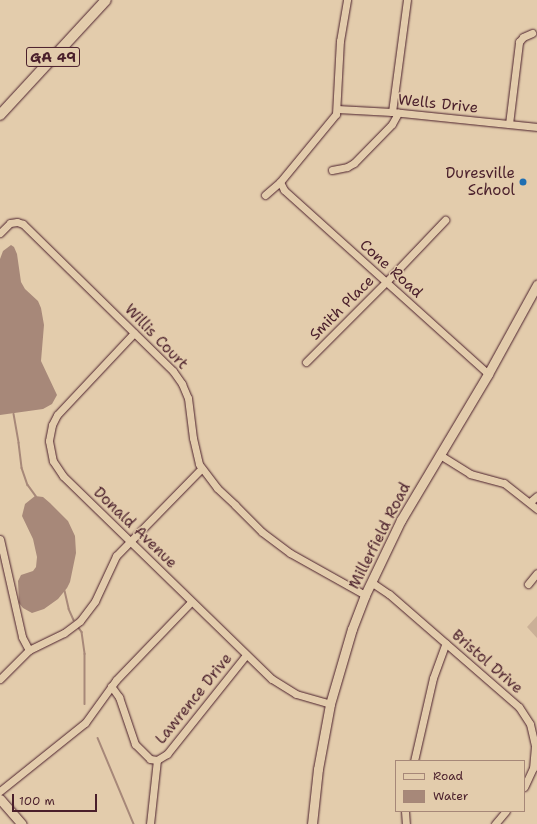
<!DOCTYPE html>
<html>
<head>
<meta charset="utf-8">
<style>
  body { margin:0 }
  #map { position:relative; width:537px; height:824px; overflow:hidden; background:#e3ccac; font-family:"Shantell Sans",sans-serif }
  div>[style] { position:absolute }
  .green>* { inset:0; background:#cab097 }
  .water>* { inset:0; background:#a78879 }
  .stream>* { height:1.5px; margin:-0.75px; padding:0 0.75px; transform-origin:0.75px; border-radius:0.75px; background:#a78879 }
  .roads { filter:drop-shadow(0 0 1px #4a1f2b) drop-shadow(0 0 1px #4a1f2b) }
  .street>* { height:7px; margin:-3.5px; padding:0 3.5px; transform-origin:3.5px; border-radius:3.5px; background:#e3ccac }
  .secondary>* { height:9px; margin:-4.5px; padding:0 4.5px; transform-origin:4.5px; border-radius:4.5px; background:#e3ccac }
  .primary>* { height:10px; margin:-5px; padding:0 5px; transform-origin:5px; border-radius:5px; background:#e3ccac }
  .dots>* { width:11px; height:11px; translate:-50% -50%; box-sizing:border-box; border:2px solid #e3ccac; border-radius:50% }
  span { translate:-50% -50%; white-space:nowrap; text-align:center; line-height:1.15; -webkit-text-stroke:3px #e3ccac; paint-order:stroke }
  .shield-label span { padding:1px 3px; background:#e3ccac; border:1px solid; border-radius:3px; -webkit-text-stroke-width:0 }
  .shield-label { font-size:14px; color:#4a1f2b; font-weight:700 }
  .street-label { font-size:15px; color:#4a1f2b }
  .poi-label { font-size:15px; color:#4a1f2b }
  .right { translate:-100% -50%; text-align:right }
  .legend { position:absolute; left:395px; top:760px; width:130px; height:52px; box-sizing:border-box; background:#e3ccac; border:1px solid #a68778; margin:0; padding:5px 7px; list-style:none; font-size:12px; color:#4a1f2b }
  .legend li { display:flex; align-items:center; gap:8px; height:20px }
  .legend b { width:20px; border:1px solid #a68778 }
  .scale { position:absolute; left:12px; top:794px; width:85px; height:18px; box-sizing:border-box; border:2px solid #4a1f2b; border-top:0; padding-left:5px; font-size:12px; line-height:14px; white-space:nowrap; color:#4a1f2b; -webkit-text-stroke:3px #e3ccac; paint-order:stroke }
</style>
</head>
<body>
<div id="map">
  <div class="green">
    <i style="clip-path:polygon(537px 616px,537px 638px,527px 627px)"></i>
  </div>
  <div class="water">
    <i style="clip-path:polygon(11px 245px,14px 247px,17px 254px,21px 282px,25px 289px,38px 301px,41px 308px,44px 325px,41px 361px,57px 395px,52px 404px,43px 409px,0 415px,0 259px,3px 251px)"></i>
    <i style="clip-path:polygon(35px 496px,43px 497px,50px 503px,68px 521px,75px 536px,76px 553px,70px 582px,67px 588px,58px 599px,44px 609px,32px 613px,23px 608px,19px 603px,18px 581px,21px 575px,33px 571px,36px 567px,37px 557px,33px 539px,22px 516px,25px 504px)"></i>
  </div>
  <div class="stream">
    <i style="left:14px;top:414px;width:29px;rotate:80deg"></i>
    <i style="left:19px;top:443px;width:25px;rotate:83deg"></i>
    <i style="left:22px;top:468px;width:18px;rotate:71deg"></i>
    <i style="left:28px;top:485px;width:14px;rotate:54deg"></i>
    <i style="left:65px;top:591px;width:18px;rotate:77deg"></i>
    <i style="left:69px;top:609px;width:12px;rotate:66deg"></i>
    <i style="left:79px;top:628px;width:5px;rotate:53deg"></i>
    <i style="left:82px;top:632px;width:22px;rotate:82deg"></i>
    <i style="left:85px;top:654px;width:50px;rotate:90deg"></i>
    <i style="left:98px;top:738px;width:93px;rotate:67.3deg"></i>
  </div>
  <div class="roads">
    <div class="street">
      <i style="left:337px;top:109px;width:55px;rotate:3.1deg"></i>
      <i style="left:392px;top:112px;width:146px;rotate:5.9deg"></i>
      <i style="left:392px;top:112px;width:113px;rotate:-82.4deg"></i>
      <i style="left:509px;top:124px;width:83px;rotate:-83deg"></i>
      <i style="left:519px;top:42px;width:6px;rotate:-51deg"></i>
      <i style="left:523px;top:37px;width:10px;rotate:-24deg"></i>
      <i style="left:332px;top:170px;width:15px;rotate:-11deg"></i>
      <i style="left:347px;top:167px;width:8px;rotate:-30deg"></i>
      <i style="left:354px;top:163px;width:54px;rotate:-45.7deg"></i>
      <i style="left:392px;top:124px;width:13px;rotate:-61deg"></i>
      <i style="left:280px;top:182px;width:9px;rotate:63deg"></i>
      <i style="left:284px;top:190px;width:275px;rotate:42deg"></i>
      <i style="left:265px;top:195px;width:20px;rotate:-41deg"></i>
      <i style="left:280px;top:182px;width:88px;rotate:-50.5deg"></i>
      <i style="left:336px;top:114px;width:73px;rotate:-86.9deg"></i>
      <i style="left:340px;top:41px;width:42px;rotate:-80.3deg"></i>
      <i style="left:0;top:233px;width:14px;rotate:-45deg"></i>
      <i style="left:10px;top:223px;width:7px;rotate:-8deg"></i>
      <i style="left:17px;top:222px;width:6px;rotate:18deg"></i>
      <i style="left:23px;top:224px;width:210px;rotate:44.4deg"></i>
      <i style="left:173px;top:371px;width:16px;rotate:55deg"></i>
      <i style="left:182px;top:384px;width:15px;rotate:67deg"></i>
      <i style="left:188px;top:398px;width:40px;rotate:82.9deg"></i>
      <i style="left:193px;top:438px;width:27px;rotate:77deg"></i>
      <i style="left:199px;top:464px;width:30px;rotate:53deg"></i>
      <i style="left:217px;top:488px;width:25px;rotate:43deg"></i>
      <i style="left:235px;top:505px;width:38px;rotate:45deg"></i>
      <i style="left:262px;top:532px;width:35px;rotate:37deg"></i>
      <i style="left:290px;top:553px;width:86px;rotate:29.2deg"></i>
      <i style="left:134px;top:333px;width:112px;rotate:133.2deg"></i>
      <i style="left:57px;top:415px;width:11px;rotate:117deg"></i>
      <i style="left:52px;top:425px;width:16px;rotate:101deg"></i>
      <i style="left:49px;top:441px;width:20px;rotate:79deg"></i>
      <i style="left:53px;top:461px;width:18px;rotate:56deg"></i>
      <i style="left:63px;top:476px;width:291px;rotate:44.2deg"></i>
      <i style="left:272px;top:679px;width:28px;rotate:32deg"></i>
      <i style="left:296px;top:694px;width:35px;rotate:16deg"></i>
      <i style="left:306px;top:362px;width:113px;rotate:-45deg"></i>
      <i style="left:386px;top:282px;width:86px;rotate:-46.4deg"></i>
      <i style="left:440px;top:455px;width:36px;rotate:32deg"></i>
      <i style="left:470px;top:474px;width:35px;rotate:15deg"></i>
      <i style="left:504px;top:483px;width:42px;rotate:38.2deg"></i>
      <i style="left:530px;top:502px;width:9px;rotate:-41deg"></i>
      <i style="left:0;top:539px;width:100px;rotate:77.3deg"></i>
      <i style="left:22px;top:637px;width:15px;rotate:62deg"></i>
      <i style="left:371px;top:582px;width:22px;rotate:34deg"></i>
      <i style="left:389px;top:594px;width:172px;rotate:41deg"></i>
      <i style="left:519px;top:707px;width:20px;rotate:57deg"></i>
      <i style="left:530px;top:724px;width:23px;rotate:77deg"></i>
      <i style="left:535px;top:746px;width:22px;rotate:95deg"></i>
      <i style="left:533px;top:768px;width:21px;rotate:115deg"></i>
      <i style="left:528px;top:584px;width:14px;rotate:-51deg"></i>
      <i style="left:0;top:679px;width:41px;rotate:-45deg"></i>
      <i style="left:29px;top:650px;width:39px;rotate:-26deg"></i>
      <i style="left:64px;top:633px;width:20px;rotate:-37deg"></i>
      <i style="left:80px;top:621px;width:25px;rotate:-53deg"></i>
      <i style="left:95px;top:601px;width:50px;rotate:-65deg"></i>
      <i style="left:116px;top:556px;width:122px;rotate:-45.7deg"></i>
      <i style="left:111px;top:686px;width:14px;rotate:54deg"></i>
      <i style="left:119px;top:697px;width:50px;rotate:71.2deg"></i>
      <i style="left:135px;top:744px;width:21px;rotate:45deg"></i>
      <i style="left:150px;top:759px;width:7px;rotate:8deg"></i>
      <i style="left:157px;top:760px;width:12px;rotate:-31deg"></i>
      <i style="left:167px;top:754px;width:127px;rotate:-51.4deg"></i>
      <i style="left:414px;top:761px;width:85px;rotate:-77.1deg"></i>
      <i style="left:433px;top:678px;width:37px;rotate:-70deg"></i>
      <i style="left:0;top:791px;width:109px;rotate:-38.7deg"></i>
      <i style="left:85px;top:723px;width:53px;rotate:-54.2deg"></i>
      <i style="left:116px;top:680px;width:108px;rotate:-46.1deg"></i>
      <i style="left:405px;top:811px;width:13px;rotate:86deg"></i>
      <i style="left:150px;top:824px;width:64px;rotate:-83.8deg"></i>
      <i style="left:495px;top:824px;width:17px;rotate:-50deg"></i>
    </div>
    <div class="secondary">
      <i style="left:0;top:799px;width:33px;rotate:49deg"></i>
      <i style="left:312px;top:824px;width:55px;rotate:-83.8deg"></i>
      <i style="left:318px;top:769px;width:66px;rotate:-79.5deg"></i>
      <i style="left:330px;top:704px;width:78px;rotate:-73.7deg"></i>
      <i style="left:352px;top:629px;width:36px;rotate:-69deg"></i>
      <i style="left:365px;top:595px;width:83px;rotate:-64.4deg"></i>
      <i style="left:401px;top:520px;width:170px;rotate:-59.2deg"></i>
      <i style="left:488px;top:374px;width:102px;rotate:-61.2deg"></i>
    </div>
    <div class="primary">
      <i style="left:0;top:115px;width:156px;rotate:-47.3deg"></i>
    </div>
  </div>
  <div class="dots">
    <i style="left:523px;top:182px;background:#1f6fb2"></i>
  </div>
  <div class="shield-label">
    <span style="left:53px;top:57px">GA 49</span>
  </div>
  <div class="street-label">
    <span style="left:438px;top:104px;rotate:6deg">Wells Drive</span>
    <span style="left:391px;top:269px;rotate:42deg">Cone Road</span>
    <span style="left:342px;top:308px;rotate:-45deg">Smith Place</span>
    <span style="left:156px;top:337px;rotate:46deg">Willis Court</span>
    <span style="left:135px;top:528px;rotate:44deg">Donald Avenue</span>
    <span style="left:380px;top:536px;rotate:-63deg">Millerfield Road</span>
    <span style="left:487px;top:662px;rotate:41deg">Bristol Drive</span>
    <span style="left:194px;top:699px;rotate:-51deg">Lawrence Drive</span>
  </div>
  <div class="poi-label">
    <span class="right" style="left:515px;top:182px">Duresville<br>School</span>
  </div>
  <ul class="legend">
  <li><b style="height:5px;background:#e3ccac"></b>Road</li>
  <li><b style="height:11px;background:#a78879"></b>Water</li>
  </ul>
  <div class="scale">100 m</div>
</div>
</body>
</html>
